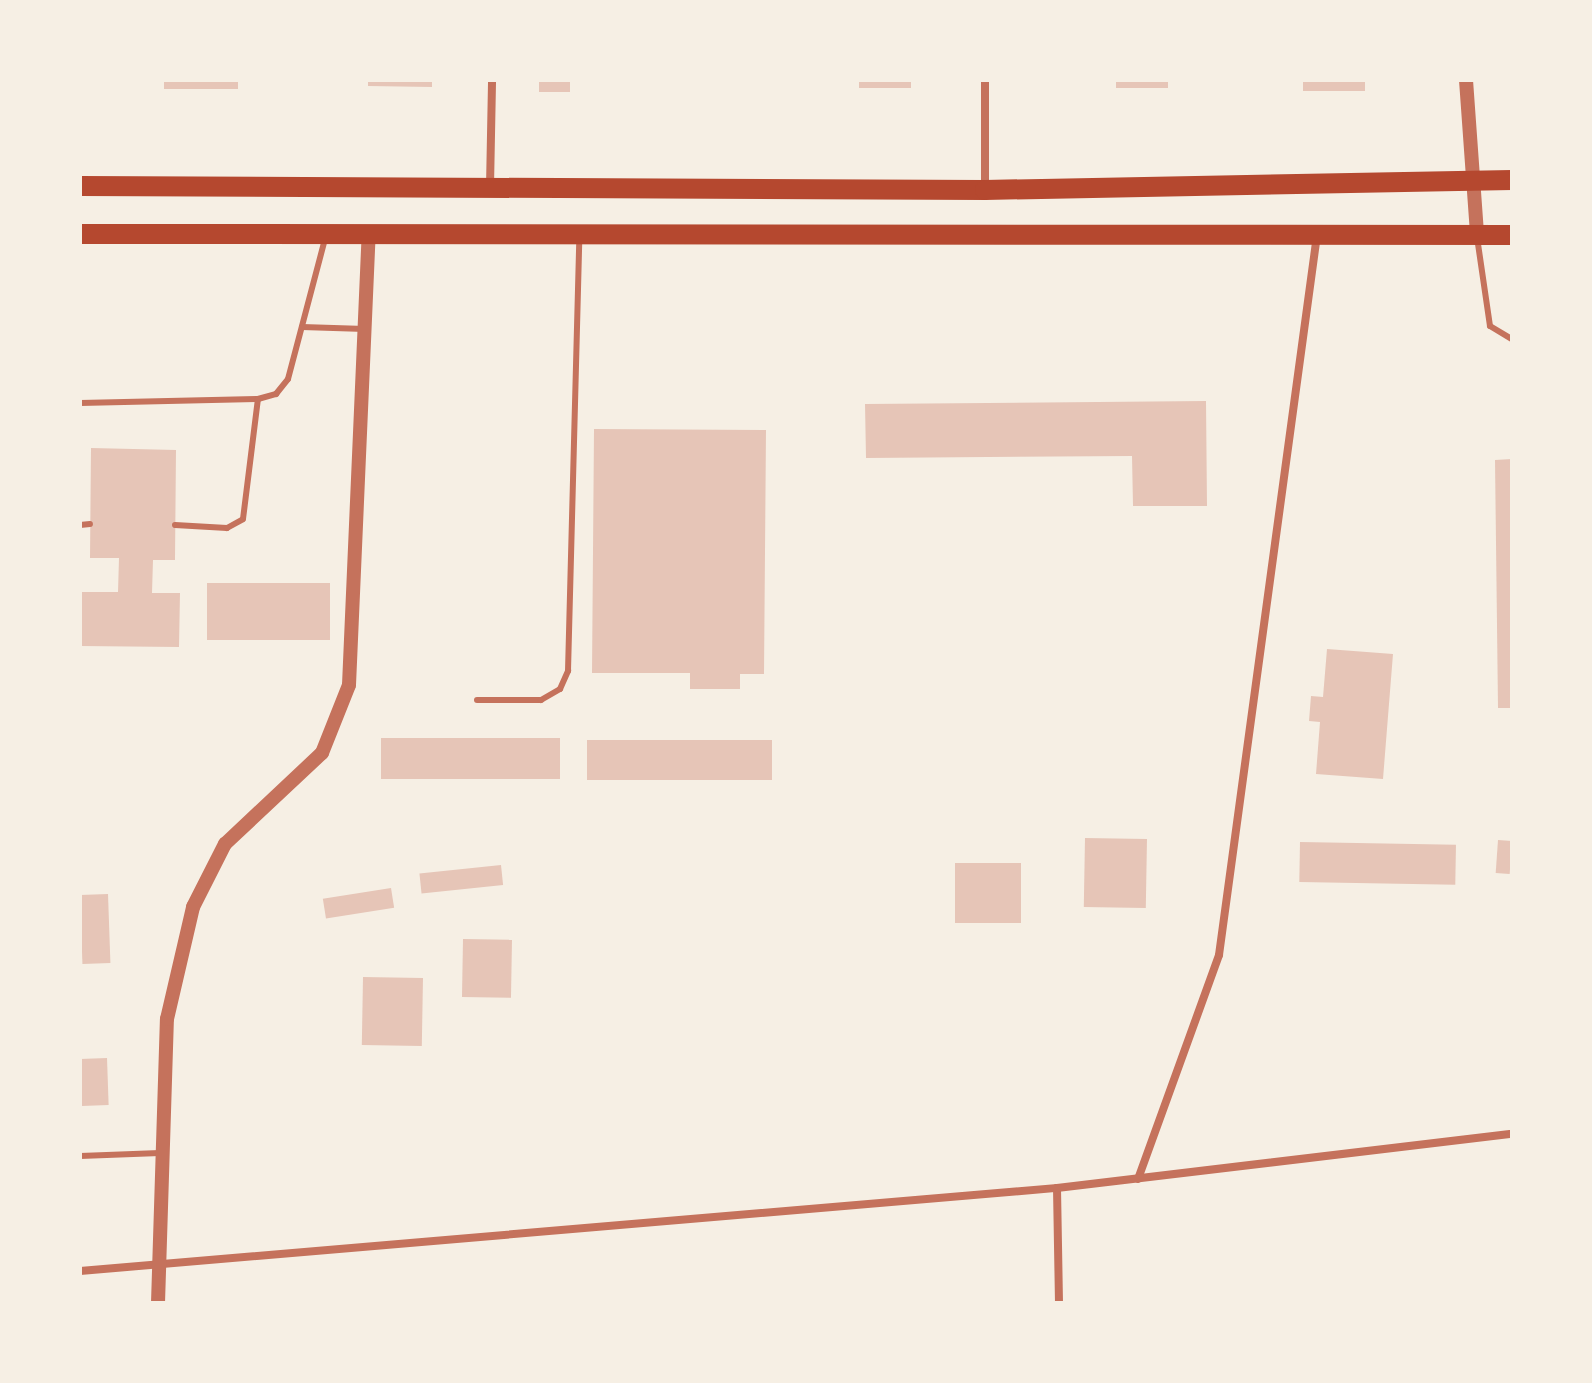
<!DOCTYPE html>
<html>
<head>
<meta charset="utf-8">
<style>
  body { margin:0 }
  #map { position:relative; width:1592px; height:1383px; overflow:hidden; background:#f6efe4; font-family:"DM Sans",sans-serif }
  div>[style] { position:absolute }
  .building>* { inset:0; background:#e6c5b7; transform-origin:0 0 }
  .service>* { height:6px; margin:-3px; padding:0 3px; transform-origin:3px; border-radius:3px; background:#c5725c }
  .minor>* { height:8px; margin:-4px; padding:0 4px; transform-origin:4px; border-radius:4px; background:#c5725c }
  .tertiary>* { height:14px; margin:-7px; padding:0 7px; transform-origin:7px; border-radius:7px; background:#c5725c }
  .primary>* { height:20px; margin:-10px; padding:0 10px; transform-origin:10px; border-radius:10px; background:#b5482f }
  span { translate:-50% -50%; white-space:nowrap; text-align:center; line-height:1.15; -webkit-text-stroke:6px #f6efe4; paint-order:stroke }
  .frame { position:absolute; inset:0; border:82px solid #f6efe4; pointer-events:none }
</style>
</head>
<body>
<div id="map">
  <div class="building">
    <i style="left:164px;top:80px;width:74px;height:9px"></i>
    <i style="clip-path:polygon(368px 80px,432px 80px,432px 87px,368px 86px)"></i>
    <i style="left:539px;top:80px;width:31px;height:12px"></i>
    <i style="left:859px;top:80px;width:52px;height:8px"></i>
    <i style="left:1116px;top:80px;width:52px;height:8px"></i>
    <i style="left:1303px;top:80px;width:62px;height:11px"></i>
    <i style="clip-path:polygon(1206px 401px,1207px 506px,1133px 506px,1132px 456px,866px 458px,865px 404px)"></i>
    <i style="clip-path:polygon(594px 429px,766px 430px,764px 674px,740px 674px,740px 689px,690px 689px,690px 673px,592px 673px)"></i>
    <i style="clip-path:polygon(91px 448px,176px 450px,175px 560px,153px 560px,152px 593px,180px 593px,179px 647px,80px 646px,80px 592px,118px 592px,119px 558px,90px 558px)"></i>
    <i style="clip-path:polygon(1512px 459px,1512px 708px,1498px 708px,1495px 460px)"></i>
    <i style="left:207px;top:583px;width:123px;height:57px"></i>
    <i style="clip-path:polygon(1327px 649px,1393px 654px,1383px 779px,1316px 774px,1320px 722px,1309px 721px,1311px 696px,1323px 697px)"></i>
    <i style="left:381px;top:738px;width:179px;height:41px"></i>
    <i style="left:587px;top:740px;width:185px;height:40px"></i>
    <i style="left:1085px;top:838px;width:62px;height:69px;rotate:1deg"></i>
    <i style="left:1498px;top:840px;width:14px;height:33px;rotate:4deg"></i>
    <i style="left:1300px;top:842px;width:156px;height:40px;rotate:1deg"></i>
    <i style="left:955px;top:863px;width:66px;height:60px"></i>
    <i style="left:501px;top:865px;width:20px;height:82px;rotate:84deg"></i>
    <i style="left:391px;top:888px;width:20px;height:69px;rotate:81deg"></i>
    <i style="left:108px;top:894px;width:69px;height:28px;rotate:88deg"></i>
    <i style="left:463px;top:939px;width:49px;height:58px;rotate:1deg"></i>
    <i style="left:363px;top:977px;width:60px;height:68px;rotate:1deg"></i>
    <i style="left:107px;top:1058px;width:47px;height:27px;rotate:88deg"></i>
  </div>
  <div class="service">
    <i style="left:1477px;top:237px;width:90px;rotate:81.7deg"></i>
    <i style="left:1490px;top:326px;width:26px;rotate:31deg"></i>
    <i style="left:302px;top:327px;width:63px;rotate:1.8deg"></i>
    <i style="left:80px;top:403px;width:178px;rotate:-1.3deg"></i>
    <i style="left:258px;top:399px;width:19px;rotate:-16deg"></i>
    <i style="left:276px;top:394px;width:19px;rotate:-51deg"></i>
    <i style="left:288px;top:379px;width:145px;rotate:-75.2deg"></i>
    <i style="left:80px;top:525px;width:10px;rotate:-6deg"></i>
    <i style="left:175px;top:525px;width:52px;rotate:3.3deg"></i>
    <i style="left:227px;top:528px;width:18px;rotate:-29deg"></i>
    <i style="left:243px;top:519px;width:121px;rotate:-82.9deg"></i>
    <i style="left:477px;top:700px;width:64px"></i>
    <i style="left:541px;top:700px;width:22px;rotate:-30deg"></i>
    <i style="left:560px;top:689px;width:20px;rotate:-66deg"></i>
    <i style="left:568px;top:671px;width:433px;rotate:-88.5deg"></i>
    <i style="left:80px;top:1156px;width:80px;rotate:-2.1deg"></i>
  </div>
  <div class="minor">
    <i style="left:490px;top:187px;width:107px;rotate:-88.9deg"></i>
    <i style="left:985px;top:189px;width:109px;rotate:-90deg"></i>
    <i style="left:1138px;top:1179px;width:238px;rotate:-70.1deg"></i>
    <i style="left:1219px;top:955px;width:727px;rotate:-82.25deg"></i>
    <i style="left:1057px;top:1188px;width:115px;rotate:89deg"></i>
    <i style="left:80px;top:1271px;width:981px;rotate:-4.86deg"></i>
    <i style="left:1057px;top:1188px;width:458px;rotate:-6.8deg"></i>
  </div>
  <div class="tertiary">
    <i style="left:1466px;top:80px;width:155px;rotate:85.9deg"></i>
    <i style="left:158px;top:1303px;width:284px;rotate:-88.2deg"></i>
    <i style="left:167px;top:1019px;width:115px;rotate:-76.9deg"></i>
    <i style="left:193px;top:907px;width:71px;rotate:-63.1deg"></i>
    <i style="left:225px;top:844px;width:133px;rotate:-43.2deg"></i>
    <i style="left:322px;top:753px;width:73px;rotate:-68.3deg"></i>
    <i style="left:349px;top:685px;width:453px;rotate:-87.5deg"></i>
  </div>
  <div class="primary">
    <i style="left:80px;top:186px;width:905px;rotate:0.25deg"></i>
    <i style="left:985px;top:190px;width:527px;rotate:-1.09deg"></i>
    <i style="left:80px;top:234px;width:1432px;rotate:0.04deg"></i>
  </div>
  <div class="frame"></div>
</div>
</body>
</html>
